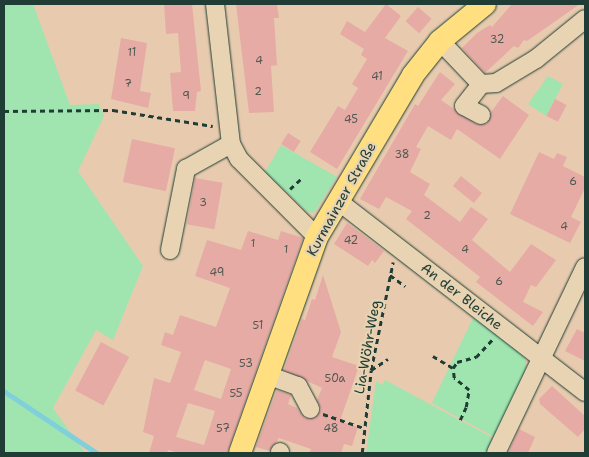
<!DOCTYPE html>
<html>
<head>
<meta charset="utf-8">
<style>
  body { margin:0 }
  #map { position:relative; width:589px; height:457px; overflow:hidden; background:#e8cbaf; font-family:"Shantell Sans",sans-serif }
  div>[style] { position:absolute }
  .green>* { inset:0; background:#a0e4b0 }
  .stream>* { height:4.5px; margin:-2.25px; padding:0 2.25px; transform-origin:2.25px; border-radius:2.25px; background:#80d0dc }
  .building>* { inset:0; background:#e6aba5; transform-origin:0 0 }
  .path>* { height:2.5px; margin-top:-1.25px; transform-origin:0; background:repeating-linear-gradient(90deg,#1f3d34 0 5px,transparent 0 9px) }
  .roads { filter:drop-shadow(0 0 1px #1f3d34) drop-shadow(0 0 1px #1f3d34) }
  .minor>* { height:18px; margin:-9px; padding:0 9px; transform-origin:9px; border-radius:9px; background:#e8d3b2 }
  .major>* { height:22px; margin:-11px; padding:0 11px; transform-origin:11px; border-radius:11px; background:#ffdf80 }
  span { translate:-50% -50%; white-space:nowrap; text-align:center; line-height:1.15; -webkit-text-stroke:4.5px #e8d3b2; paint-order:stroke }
  .number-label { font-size:11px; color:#515850 }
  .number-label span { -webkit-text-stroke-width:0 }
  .street-label { font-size:14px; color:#1f3d34 }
  .frame { position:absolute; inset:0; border:5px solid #1f3d34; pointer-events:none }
</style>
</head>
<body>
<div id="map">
  <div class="green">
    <i style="clip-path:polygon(4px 4px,33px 4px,70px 105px,99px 104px,104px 116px,78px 171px,143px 266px,113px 340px,96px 330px,53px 408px,85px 453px,4px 453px)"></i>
    <i style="clip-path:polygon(548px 76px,563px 84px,546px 116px,528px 104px)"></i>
    <i style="clip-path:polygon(281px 145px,337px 177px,314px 213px,307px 212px,265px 172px)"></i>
    <i style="clip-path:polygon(474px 316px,523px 355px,526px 361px,526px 373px,494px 437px,432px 403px)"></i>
    <i style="clip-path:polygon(385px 380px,493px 438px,486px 453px,366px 453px,376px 381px,382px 385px)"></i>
  </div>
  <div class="stream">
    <i style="left:4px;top:391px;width:112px;rotate:33.7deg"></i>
  </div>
  <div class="building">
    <i style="clip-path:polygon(164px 4px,192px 4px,201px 91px,197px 92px,195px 111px,173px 111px,170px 73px,181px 72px,178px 33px,166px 34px)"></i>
    <i style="clip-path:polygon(236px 4px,277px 4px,279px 18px,274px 18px,277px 65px,271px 66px,274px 112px,249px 113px)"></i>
    <i style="clip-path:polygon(386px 4px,401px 16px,385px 38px,408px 51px,337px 169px,310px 152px,338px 106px,345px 110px,358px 88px,352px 84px,367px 59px,361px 55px,364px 49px,340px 34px,347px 21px,365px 32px)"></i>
    <i style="clip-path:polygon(512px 4px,580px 4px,527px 41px,524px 40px,518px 48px,514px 46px,485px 73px,462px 48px,477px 33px,490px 25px,492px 27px)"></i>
    <i style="left:418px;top:7px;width:18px;height:19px;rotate:41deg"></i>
    <i style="clip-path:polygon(121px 38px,147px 43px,140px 91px,151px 93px,148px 108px,111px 99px)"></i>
    <i style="clip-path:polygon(440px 72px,455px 84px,441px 100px,476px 124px,487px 124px,491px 112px,503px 96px,529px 115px,500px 159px,457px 129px,451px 140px,428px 126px,416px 147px,421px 149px,410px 172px,430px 184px,424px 195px,460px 222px,471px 207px,488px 219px,472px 240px,510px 272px,531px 244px,556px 260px,536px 287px,531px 285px,523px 302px,543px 312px,533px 326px,476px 282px,480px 277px,406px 219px,412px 211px,386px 197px,379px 209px,360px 199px,415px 104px,418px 106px)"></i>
    <i style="left:555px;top:99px;width:13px;height:19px;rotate:27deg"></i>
    <i style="left:288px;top:133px;width:15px;height:13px;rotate:32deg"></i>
    <i style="left:132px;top:139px;width:44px;height:44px;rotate:12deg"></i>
    <i style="clip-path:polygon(539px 152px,554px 159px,557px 153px,567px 157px,563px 166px,585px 177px,585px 188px,571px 217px,581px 222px,570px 243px,510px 214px)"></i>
    <i style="left:461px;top:176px;width:27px;height:13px;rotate:39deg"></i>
    <i style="left:195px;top:178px;width:28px;height:47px;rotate:10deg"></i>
    <i style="clip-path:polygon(347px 223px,384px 251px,375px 263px,372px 260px,368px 266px,334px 244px)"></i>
    <i style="clip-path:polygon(evenodd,248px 231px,278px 240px,281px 231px,303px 238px,227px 453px,179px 453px,168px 450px,167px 453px,149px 453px,154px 436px,143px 432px,154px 378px,170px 383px,181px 352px,161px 345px,165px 332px,173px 335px,180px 315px,216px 327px,230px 288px,195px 276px,207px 240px,241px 250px,248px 231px,205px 360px,231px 369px,221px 399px,194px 390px,205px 360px,248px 231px,188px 403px,215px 411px,204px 445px,176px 437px,188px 403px)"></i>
    <i style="clip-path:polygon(323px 275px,341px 332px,332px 357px,359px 366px,340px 421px,358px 427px,352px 446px,344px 444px,341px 453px,309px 453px,311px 449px,279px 438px,270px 451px,256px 447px,277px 390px,291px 395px,288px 404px,297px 408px,305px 418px,315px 418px,321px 410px,317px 400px,322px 388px,284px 370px,302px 319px,305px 320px,312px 299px,315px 300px)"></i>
    <i style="clip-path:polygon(577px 329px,585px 333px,585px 361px,565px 351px)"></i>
    <i style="left:101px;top:342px;width:32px;height:55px;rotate:28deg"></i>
    <i style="clip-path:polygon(552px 386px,585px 416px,585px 429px,578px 437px,540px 404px,539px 399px)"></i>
    <i style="clip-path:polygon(519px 429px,535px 437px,528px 453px,508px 453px)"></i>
  </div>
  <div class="path">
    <i style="left:4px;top:111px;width:109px;rotate:-0.5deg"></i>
    <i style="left:113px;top:110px;width:101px;rotate:9.1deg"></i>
    <i style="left:290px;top:189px;width:16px;rotate:-43deg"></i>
    <i style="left:390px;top:275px;width:19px;rotate:36deg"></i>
    <i style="left:433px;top:356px;width:23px;rotate:31deg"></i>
    <i style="left:371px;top:370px;width:20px;rotate:-33deg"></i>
    <i style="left:323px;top:414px;width:43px;rotate:18.9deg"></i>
    <i style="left:460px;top:420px;width:14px;rotate:-65deg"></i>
    <i style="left:466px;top:407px;width:17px;rotate:-80deg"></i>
    <i style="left:469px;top:390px;width:19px;rotate:-141deg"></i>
    <i style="left:454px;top:378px;width:10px;rotate:-96deg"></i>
    <i style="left:453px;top:368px;width:7px;rotate:-56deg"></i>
    <i style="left:457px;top:362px;width:20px;rotate:-15deg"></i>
    <i style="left:476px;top:357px;width:25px;rotate:-47deg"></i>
    <i style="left:362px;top:453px;width:83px;rotate:-83.8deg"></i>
    <i style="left:371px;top:370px;width:110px;rotate:-78.5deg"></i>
  </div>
  <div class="roads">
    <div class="minor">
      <i style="left:215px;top:4px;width:141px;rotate:83.5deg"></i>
      <i style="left:231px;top:144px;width:17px;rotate:62deg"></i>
      <i style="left:239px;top:159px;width:110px;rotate:45deg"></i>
      <i style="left:440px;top:41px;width:59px;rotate:46.4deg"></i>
      <i style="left:481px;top:84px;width:15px;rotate:-4deg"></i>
      <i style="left:496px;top:83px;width:47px;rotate:-31deg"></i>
      <i style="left:536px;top:59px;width:63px;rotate:-39.2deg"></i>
      <i style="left:481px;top:115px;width:19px;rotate:-152deg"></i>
      <i style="left:464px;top:106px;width:28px;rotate:-52deg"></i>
      <i style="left:338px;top:201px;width:312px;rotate:37.7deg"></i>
      <i style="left:170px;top:250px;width:83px;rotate:-78.8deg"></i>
      <i style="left:186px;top:169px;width:51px;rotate:-29.1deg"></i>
      <i style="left:267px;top:375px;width:33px;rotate:20deg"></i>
      <i style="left:298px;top:386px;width:26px;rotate:62deg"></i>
      <i style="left:280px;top:453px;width:1px;rotate:-90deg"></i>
      <i style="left:496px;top:453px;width:206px;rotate:-64.4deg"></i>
    </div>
    <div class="major">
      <i style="left:240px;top:453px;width:229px;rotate:-70.4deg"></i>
      <i style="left:317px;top:237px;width:188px;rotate:-59.3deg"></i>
      <i style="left:413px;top:75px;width:43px;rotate:-51.5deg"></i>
      <i style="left:440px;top:41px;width:58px;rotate:-39.4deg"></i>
    </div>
  </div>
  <div class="number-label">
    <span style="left:497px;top:40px">32</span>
    <span style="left:132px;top:53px">11</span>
    <span style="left:259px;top:61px">4</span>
    <span style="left:377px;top:77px">41</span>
    <span style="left:128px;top:84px">7</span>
    <span style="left:258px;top:92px">2</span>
    <span style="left:186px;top:96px">9</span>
    <span style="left:351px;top:120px">45</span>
    <span style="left:402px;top:155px">38</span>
    <span style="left:573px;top:182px">6</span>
    <span style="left:203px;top:203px">3</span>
    <span style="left:427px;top:216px">2</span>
    <span style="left:564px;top:227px">4</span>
    <span style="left:351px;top:241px">42</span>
    <span style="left:253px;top:244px">1</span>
    <span style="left:286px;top:250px">1</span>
    <span style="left:465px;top:250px">4</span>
    <span style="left:217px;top:273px">49</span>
    <span style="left:499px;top:282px">6</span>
    <span style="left:258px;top:326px">51</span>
    <span style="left:246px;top:364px">53</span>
    <span style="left:335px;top:379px">50a</span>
    <span style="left:236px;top:394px">55</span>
    <span style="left:223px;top:429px">57</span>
    <span style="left:331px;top:429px">48</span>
  </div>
  <div class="street-label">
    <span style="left:341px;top:199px;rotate:-61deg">Kurmainzer Straße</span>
    <span style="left:462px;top:296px;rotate:38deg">An der Bleiche</span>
    <span style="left:367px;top:347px;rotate:-80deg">Lia-Wöhr-Weg</span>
  </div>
  <div class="frame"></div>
</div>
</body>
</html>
